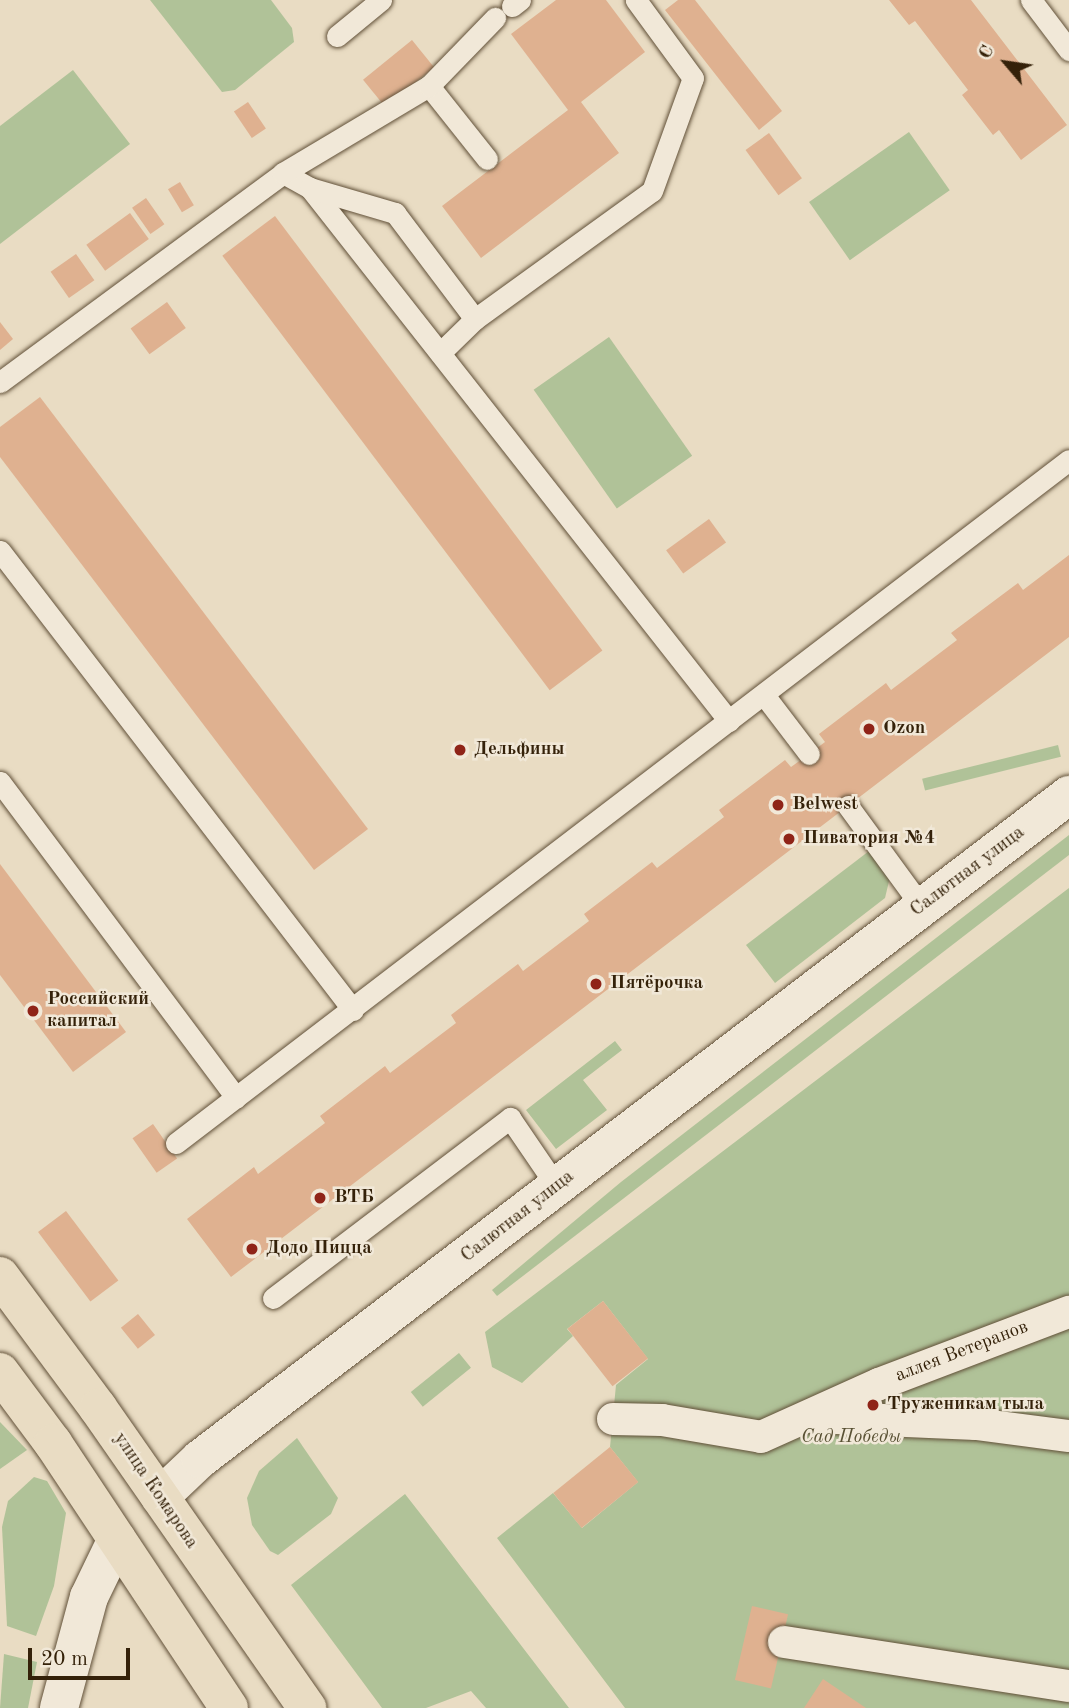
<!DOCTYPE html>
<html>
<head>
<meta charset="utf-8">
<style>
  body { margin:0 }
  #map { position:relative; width:1069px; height:1708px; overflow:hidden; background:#e9dcc3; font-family:"Old Standard TT",serif }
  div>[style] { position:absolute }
  .green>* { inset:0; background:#b0c298; transform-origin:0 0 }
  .building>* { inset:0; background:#dfb190; transform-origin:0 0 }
  .roads { filter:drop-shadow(0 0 2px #615038) drop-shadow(0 0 2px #615038) }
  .service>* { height:21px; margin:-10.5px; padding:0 10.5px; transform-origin:10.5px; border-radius:10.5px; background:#f1e8d8 }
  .pedestrian>* { height:32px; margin:-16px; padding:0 16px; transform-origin:16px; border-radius:16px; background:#f1e8d8 }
  .tertiary>* { height:38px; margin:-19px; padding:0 19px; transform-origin:19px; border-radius:19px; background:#f1e8d8 }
  .primary>* { height:38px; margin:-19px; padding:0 19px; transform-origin:19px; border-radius:19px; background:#e9dcc3 }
  .dots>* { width:19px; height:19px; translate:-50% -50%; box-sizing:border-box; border:4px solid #f1e8d8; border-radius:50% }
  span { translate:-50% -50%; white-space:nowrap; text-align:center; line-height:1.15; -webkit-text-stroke:5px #f1e8d8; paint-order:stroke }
  .poi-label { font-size:19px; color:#342109; font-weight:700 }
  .left { translate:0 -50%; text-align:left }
  .street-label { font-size:19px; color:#342109 }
  .park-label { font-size:19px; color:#595134; font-style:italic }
  .north { position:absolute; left:971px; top:28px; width:70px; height:70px; -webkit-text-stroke:5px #f1e8d8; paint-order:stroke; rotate:299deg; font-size:19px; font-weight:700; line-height:28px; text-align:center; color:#342109 }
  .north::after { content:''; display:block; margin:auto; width:24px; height:32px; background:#342109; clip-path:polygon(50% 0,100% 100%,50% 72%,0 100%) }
  .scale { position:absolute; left:28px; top:1648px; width:102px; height:32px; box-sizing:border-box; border:4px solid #342109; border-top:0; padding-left:9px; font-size:21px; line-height:24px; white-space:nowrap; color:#342109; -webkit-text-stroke:5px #f1e8d8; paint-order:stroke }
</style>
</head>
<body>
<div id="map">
  <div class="green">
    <i style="clip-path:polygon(150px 0,271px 0,292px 28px,294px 42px,235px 90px,222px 92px)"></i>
    <i style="clip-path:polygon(73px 70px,130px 144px,0 244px,0 126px)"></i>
    <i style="left:909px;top:132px;width:71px;height:122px;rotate:55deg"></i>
    <i style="left:609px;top:337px;width:145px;height:92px;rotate:55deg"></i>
    <i style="left:1058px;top:745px;width:12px;height:140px;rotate:76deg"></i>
    <i style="clip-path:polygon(1069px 835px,1069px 855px,497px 1296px,492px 1290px,621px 1182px)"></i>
    <i style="clip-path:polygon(873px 848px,890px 877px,885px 898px,775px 983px,746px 945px)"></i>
    <i style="clip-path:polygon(1069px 888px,1069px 1708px,625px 1708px,497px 1538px,553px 1493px,582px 1528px,638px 1482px,610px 1447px,616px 1385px,648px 1359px,603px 1301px,567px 1329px,573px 1336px,522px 1383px,492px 1367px,485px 1332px)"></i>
    <i style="clip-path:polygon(615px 1041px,622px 1050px,583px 1080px,607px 1110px,556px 1149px,526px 1110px)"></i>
    <i style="left:459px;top:1353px;width:19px;height:62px;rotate:51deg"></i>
    <i style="clip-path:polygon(0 1422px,27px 1450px,0 1469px)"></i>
    <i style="clip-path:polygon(297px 1438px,338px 1498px,331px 1514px,278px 1555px,270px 1551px,252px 1525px,247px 1498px,259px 1471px)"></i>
    <i style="clip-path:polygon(34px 1477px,47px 1481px,66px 1513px,54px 1586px,36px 1636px,7px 1626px,2px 1527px,8px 1501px)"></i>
    <i style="clip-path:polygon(405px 1494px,423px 1517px,569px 1708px,486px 1708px,471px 1691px,426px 1708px,382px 1708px,291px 1585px)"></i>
    <i style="clip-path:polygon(4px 1654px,37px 1662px,28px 1708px,0 1708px)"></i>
  </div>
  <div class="building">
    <i style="clip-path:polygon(556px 0,606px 0,645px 52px,581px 102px,619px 153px,481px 258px,442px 206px,568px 110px,511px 34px)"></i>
    <i style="clip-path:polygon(678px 0,695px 0,782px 111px,759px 130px,665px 10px)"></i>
    <i style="clip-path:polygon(889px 0,971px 0,1067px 125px,1021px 160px,999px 130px,993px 135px,962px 95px,968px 90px,915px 21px,909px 25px)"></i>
    <i style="left:412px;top:40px;width:35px;height:63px;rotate:51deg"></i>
    <i style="left:248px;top:102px;width:32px;height:17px;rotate:56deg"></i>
    <i style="left:769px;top:133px;width:56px;height:29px;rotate:54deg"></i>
    <i style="left:180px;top:182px;width:27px;height:14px;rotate:59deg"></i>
    <i style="left:146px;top:198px;width:32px;height:17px;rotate:55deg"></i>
    <i style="left:130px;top:213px;width:32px;height:54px;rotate:54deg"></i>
    <i style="left:275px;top:216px;width:544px;height:66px;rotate:53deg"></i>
    <i style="left:76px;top:254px;width:32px;height:31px;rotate:55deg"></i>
    <i style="left:167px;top:302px;width:32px;height:45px;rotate:54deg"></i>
    <i style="clip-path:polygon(0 322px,13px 339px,0 350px)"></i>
    <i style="clip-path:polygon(40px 397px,368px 829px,314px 870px,0 457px,0 427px)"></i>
    <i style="left:709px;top:519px;width:29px;height:53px;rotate:54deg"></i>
    <i style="clip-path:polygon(1069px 555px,1069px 637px,231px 1277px,187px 1219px,254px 1167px,258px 1174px,325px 1123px,320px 1116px,385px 1066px,390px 1073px,456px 1023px,451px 1015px,518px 964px,523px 971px,589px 921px,584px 914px,652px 862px,657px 868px,724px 817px,719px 810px,785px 760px,791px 767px,809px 754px,825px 742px,819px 734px,886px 683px,891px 690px,957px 640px,951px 633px,1018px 583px,1023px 590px)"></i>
    <i style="clip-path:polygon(0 864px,126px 1032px,73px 1072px,0 975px)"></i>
    <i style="left:153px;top:1124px;width:42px;height:25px;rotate:55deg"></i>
    <i style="left:66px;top:1211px;width:87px;height:35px;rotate:53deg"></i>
    <i style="left:603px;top:1301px;width:73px;height:45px;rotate:52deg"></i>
    <i style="left:138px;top:1314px;width:27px;height:22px;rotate:51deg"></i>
    <i style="left:610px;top:1447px;width:45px;height:73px;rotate:51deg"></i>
    <i style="left:752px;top:1606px;width:37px;height:76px;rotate:13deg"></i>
    <i style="clip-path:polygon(823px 1679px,866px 1708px,804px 1708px)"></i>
  </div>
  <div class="roads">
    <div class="service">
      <i style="left:1031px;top:0;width:63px;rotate:52.8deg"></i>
      <i style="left:512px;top:6px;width:10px;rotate:-37deg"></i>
      <i style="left:337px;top:36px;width:57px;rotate:-39.3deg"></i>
      <i style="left:429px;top:86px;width:93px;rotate:51.5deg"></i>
      <i style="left:283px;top:173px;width:31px;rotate:29deg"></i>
      <i style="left:310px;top:188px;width:678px;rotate:51.83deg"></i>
      <i style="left:310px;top:188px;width:89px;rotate:16.4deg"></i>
      <i style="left:395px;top:213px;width:133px;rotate:53deg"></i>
      <i style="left:440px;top:353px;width:49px;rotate:-44.2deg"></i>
      <i style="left:475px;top:319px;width:218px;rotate:-35.9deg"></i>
      <i style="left:652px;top:191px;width:120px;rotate:-70.1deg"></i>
      <i style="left:693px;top:78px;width:97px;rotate:-126.2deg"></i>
      <i style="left:0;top:382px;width:352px;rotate:-36.4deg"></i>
      <i style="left:283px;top:173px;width:170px;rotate:-30.8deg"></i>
      <i style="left:429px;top:86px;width:95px;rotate:-45.9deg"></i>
      <i style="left:0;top:551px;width:579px;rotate:52.44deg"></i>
      <i style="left:764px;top:695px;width:74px;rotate:52.7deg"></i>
      <i style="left:0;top:782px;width:394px;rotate:53.2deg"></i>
      <i style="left:848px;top:806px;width:125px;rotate:53.8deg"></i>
      <i style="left:176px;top:1143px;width:1124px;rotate:-37.41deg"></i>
      <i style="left:273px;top:1298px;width:298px;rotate:-37.2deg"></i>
      <i style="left:510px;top:1118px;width:83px;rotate:55.7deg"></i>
    </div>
    <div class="pedestrian">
      <i style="left:814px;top:1417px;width:162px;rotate:2.5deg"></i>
      <i style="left:976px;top:1424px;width:94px;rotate:7.4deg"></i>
      <i style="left:613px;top:1419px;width:49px;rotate:1.2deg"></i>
      <i style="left:662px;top:1420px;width:100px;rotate:9.7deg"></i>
      <i style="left:761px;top:1437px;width:129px;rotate:-24.2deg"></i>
      <i style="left:879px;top:1384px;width:203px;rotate:-20.8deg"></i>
      <i style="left:784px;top:1642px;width:288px;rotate:8.8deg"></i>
    </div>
    <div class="tertiary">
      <i style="left:160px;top:1497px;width:55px;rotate:-43.5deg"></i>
      <i style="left:200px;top:1459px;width:1094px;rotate:-37.38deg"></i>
      <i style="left:59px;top:1708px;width:115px;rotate:-74.9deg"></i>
      <i style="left:89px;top:1597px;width:64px;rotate:-64.2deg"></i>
    </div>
    <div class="primary">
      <i style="left:0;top:1276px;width:164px;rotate:53.4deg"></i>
      <i style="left:98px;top:1408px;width:366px;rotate:55.1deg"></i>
      <i style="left:0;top:1372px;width:89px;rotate:53.3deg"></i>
      <i style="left:53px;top:1443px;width:318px;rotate:56.4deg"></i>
    </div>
  </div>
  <div class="dots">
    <i style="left:869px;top:729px;background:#8f2418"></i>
    <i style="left:460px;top:750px;background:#8f2418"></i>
    <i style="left:778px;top:805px;background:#8f2418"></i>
    <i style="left:789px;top:839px;background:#8f2418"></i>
    <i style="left:596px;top:984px;background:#8f2418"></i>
    <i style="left:33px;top:1011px;background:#8f2418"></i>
    <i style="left:320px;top:1198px;background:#8f2418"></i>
    <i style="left:252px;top:1249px;background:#8f2418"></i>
    <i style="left:873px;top:1405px;background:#8f2418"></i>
  </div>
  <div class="poi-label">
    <span class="left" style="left:883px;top:729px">Ozon</span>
    <span class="left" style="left:474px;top:750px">Дельфины</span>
    <span class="left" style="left:792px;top:805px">Belwest</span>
    <span class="left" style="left:803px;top:839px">Пиватория №4</span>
    <span class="left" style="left:610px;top:984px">Пятёрочка</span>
    <span class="left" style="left:47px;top:1011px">Российский<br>капитал</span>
    <span class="left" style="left:334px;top:1198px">ВТБ</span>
    <span class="left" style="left:266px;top:1249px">Додо Пицца</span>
    <span class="left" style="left:887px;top:1405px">Труженикам тыла</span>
  </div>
  <div class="street-label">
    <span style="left:968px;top:872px;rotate:-37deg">Салютная улица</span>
    <span style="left:518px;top:1217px;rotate:-38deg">Салютная улица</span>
    <span style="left:962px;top:1352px;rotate:-21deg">аллея Ветеранов</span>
    <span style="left:155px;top:1491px;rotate:56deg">улица Комарова</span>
  </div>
  <div class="park-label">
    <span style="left:851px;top:1438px">Сад Победы</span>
  </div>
  <div class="north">С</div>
  <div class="scale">20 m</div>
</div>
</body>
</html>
